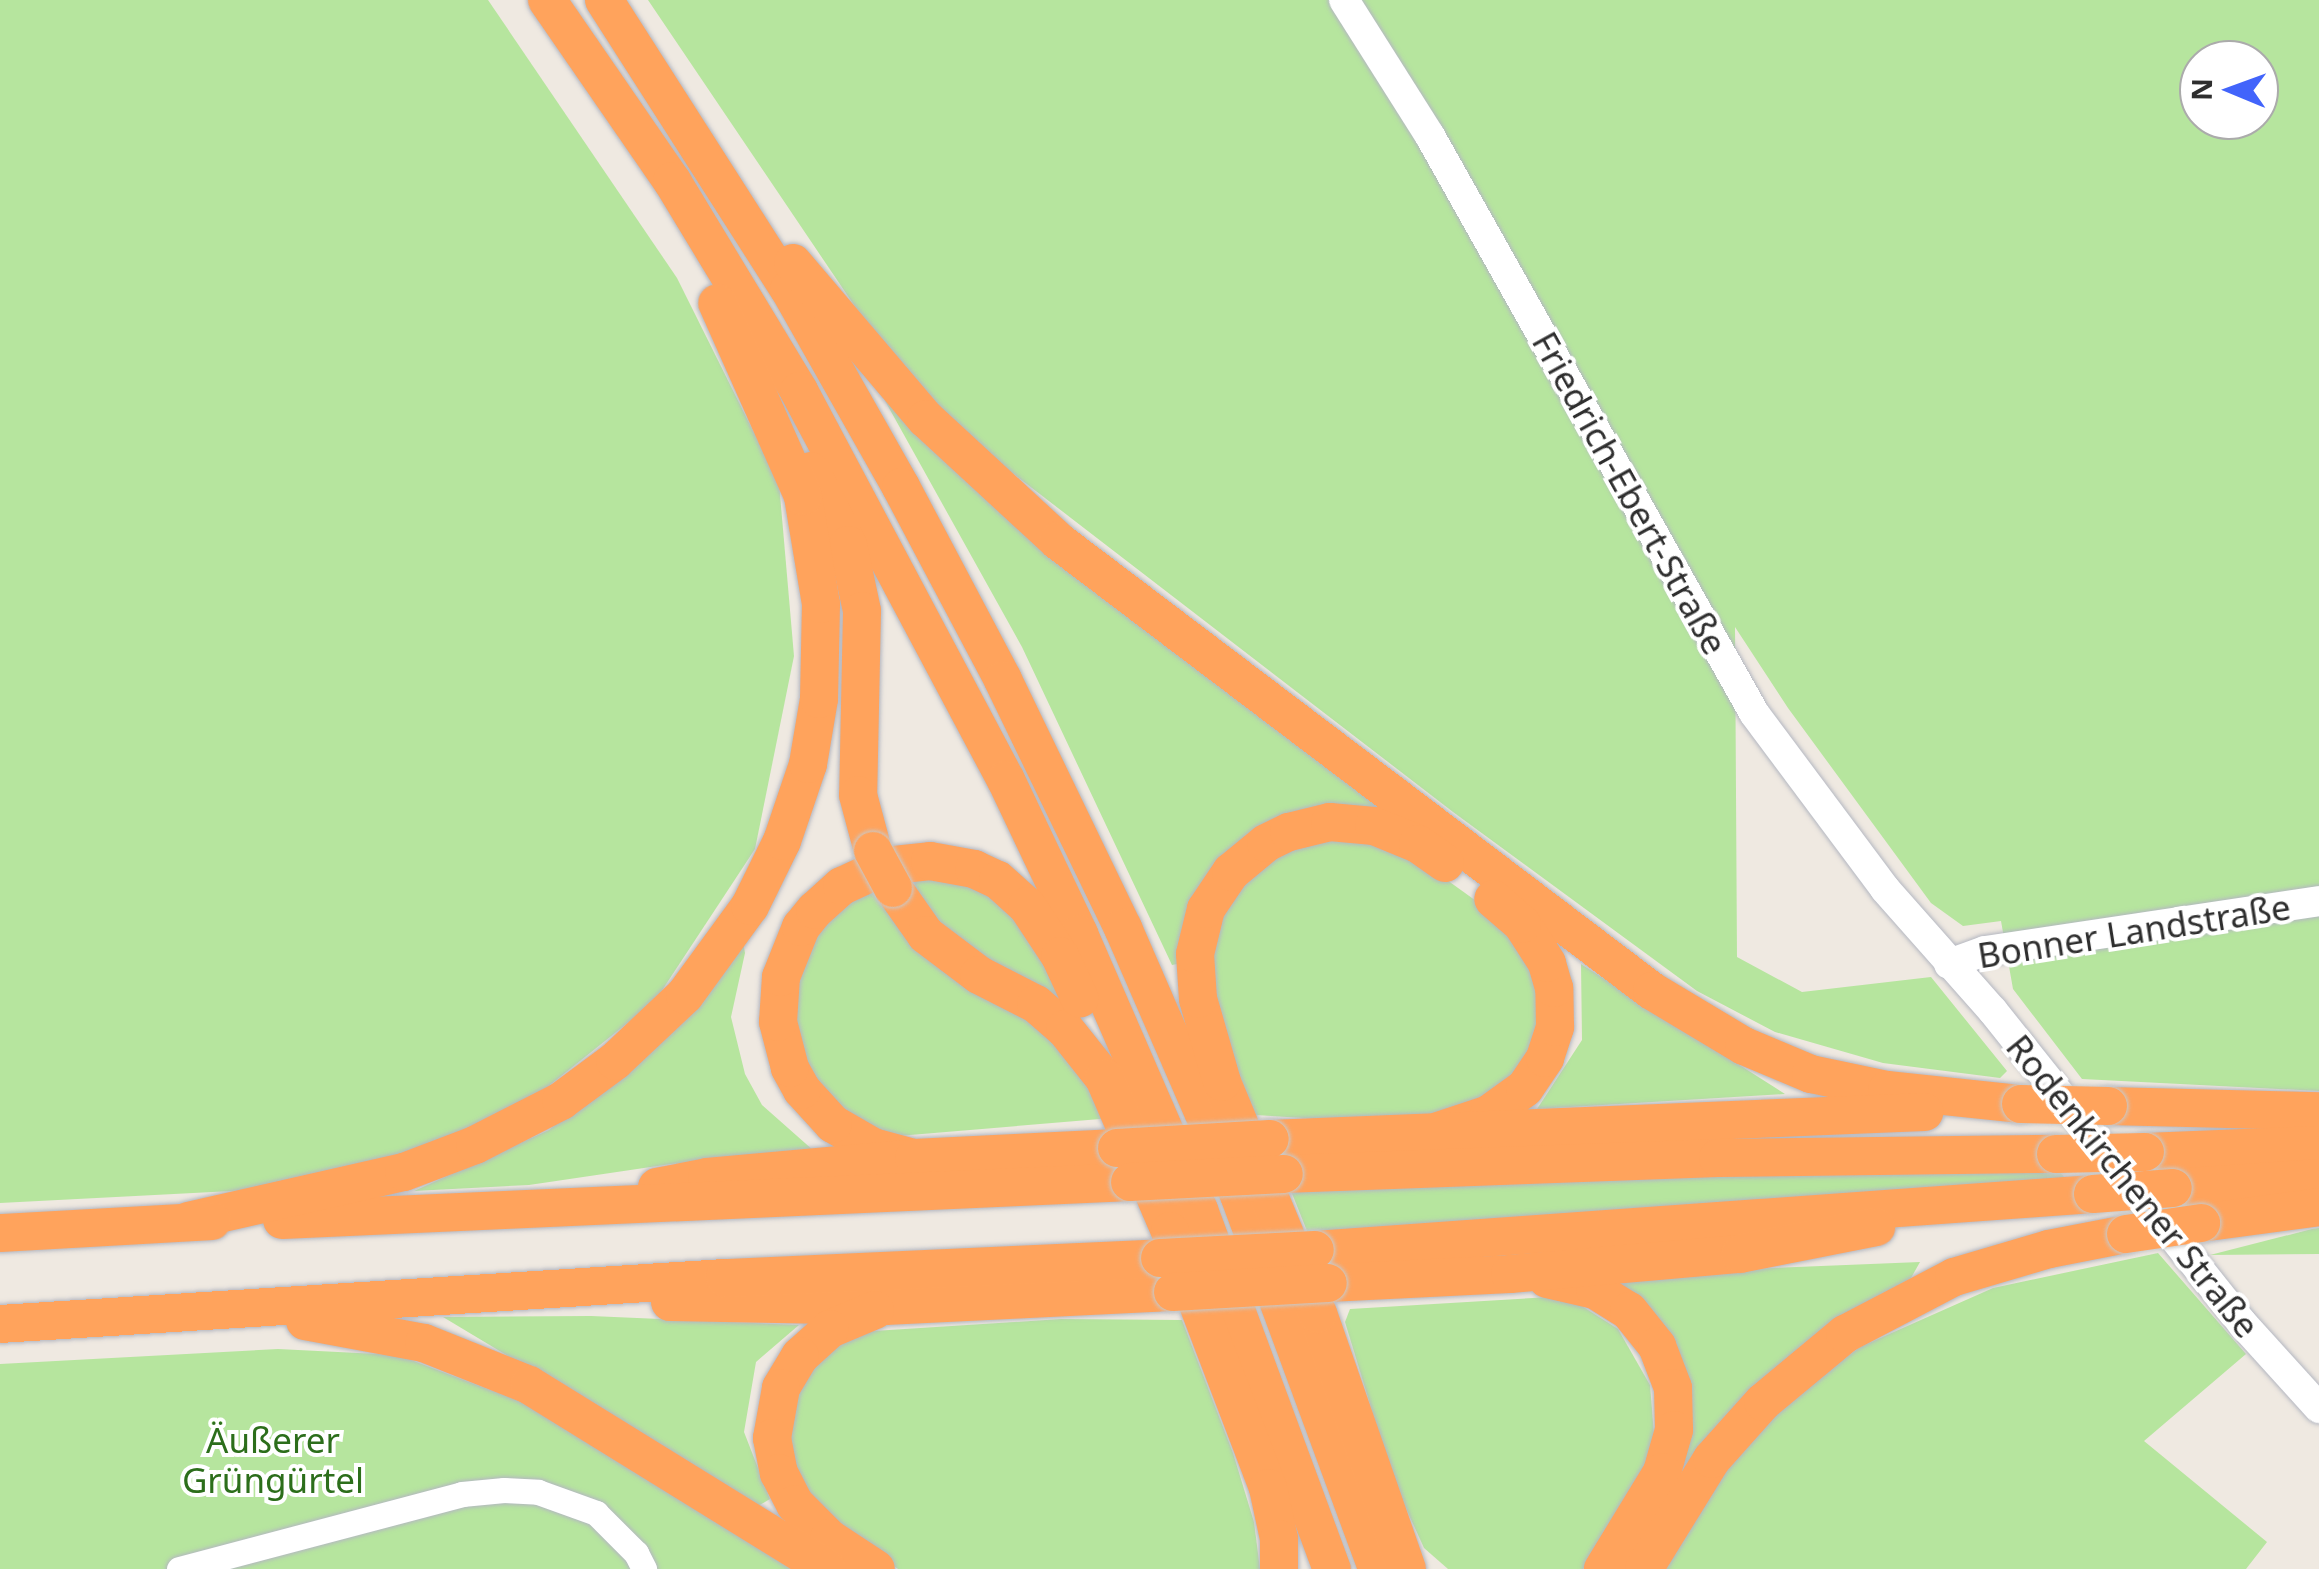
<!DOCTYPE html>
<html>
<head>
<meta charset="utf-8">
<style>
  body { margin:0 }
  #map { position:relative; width:2319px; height:1569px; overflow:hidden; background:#efe9e1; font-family:"Noto Sans",sans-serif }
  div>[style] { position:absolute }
  .green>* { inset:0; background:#b6e59e }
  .roads { filter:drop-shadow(0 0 2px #b4b7c1) drop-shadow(0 0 2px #b4b7c1) }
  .tertiary>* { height:25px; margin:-12.5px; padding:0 12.5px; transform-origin:12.5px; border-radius:12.5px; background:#fff }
  .secondary>* { height:30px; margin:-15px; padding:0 15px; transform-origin:15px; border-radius:15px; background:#fff }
  .motorway>* { height:38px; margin:-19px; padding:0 19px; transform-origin:19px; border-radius:19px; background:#ffa35c }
  .bridges { filter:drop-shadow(0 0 2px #c9c9c9) drop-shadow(0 0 2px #c9c9c9) }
  .motorway-bridge>* { height:38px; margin:-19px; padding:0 19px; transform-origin:19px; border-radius:19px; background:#ffa35c }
  span { translate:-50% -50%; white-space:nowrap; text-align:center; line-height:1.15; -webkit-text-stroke:8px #fff; paint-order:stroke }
  .street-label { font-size:35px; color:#2e2e2e }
  .park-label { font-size:35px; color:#2c6e1b }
  .north { position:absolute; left:2179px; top:40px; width:100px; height:100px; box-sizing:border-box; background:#fff; border:2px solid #ababab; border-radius:50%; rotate:271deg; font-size:28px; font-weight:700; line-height:40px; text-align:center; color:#2e2e2e }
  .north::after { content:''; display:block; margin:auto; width:35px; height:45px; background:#4264fb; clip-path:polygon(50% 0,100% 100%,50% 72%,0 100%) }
</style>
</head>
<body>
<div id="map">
  <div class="green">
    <i style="clip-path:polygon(0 0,488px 0,677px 278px,779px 483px,794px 656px,755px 849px,655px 1001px,545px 1089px,425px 1150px,289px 1188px,0 1203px)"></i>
    <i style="clip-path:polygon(evenodd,648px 0,2319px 0,2319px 1091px,2082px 1079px,2013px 989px,2001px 921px,1963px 926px,1931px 903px,1788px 708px,1735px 627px,1737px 957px,1802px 992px,1931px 977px,2007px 1071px,2000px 1078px,1883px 1063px,1775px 1032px,1697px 991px,1453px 812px,967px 438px,858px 311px,648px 0,2199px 60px,2259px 60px,2259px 120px,2199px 120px,2199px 60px)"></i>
    <i style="clip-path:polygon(884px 399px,1410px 824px,1287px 818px,1177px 964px,1172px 965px,1022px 647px)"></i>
    <i style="clip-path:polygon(1313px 837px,1401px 847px,1511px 926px,1543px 986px,1529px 1063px,1490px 1101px,1448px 1118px,1356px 1121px,1255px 1115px,1207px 991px,1211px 939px,1226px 895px,1257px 867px)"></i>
    <i style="clip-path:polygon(916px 873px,978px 882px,1030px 925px,1072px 1019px,969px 954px,902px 884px)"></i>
    <i style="clip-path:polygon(877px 881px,1037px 1020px,1112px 1118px,886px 1137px,828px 1106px,791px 1033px,803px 950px,824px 917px)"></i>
    <i style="clip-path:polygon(742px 937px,745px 953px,731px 1017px,745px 1074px,762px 1105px,814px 1151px,671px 1164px,529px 1185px,414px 1191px,549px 1130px,684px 1016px)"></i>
    <i style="clip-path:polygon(1581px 964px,1785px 1094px,1537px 1109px,1582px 1040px)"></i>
    <i style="clip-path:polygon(2056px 1166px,2066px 1180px,1309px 1236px,1289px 1186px)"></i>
    <i style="clip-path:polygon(2319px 1228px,2319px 1254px,2210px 1255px,2312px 1229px)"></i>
    <i style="clip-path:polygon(2158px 1253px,2246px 1354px,2144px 1441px,2267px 1542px,2246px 1569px,1664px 1569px,1712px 1489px,1775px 1411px,1860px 1347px,1993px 1288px)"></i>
    <i style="clip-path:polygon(1920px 1262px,1911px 1278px,1820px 1331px,1628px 1569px,1615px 1569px,1689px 1434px,1609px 1281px,1698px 1271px)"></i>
    <i style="clip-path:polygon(1566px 1296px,1618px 1329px,1650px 1385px,1655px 1447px,1631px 1499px,1583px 1569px,1448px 1569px,1424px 1548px,1393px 1480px,1345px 1322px,1350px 1309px)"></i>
    <i style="clip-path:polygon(591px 1316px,799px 1325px,756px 1362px,744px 1432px,770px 1499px,758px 1506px,443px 1317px)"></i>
    <i style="clip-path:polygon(1061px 1319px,1182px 1320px,1233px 1453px,1254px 1522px,1260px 1569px,898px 1569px,810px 1505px,786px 1459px,786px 1422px,806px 1368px,858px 1332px)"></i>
    <i style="clip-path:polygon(278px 1349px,398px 1355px,530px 1405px,791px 1569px,0 1569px,0 1364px)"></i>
  </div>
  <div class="roads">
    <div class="tertiary">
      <i style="left:179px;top:1569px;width:293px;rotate:-14.8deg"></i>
      <i style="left:462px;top:1494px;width:42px;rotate:-5.4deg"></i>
      <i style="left:504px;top:1490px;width:34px;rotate:3deg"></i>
      <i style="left:538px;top:1492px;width:62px;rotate:19.9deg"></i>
      <i style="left:596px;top:1513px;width:57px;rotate:45deg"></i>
      <i style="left:636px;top:1553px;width:18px;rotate:63deg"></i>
    </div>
    <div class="secondary">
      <i style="left:1344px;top:0;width:161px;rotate:57.7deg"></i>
      <i style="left:1430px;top:136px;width:662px;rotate:60.68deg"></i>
      <i style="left:1754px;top:713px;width:219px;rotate:53.3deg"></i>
      <i style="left:1885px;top:889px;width:163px;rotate:48.5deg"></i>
      <i style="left:1993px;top:1011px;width:399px;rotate:51.4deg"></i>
      <i style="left:2242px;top:1323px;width:115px;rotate:47.8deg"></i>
      <i style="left:1949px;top:964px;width:38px;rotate:-20deg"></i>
      <i style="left:1985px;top:951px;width:338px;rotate:-8.5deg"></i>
    </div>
    <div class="motorway">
      <i style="left:547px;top:0;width:220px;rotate:55.4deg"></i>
      <i style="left:672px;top:181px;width:245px;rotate:58.8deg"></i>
      <i style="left:799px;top:391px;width:441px;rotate:62deg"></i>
      <i style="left:1006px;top:780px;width:170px;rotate:64.6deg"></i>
      <i style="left:1079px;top:934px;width:301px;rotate:66.5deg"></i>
      <i style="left:1199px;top:1210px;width:383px;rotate:69.7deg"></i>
      <i style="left:604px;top:0;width:343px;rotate:57.4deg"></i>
      <i style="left:789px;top:289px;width:227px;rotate:60.5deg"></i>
      <i style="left:901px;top:487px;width:218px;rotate:62.1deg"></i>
      <i style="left:1003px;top:680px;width:276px;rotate:64.2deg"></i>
      <i style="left:1123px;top:928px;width:291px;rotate:66.5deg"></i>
      <i style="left:1239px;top:1195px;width:399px;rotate:69.7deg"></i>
      <i style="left:793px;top:263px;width:205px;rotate:49.6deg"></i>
      <i style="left:926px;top:419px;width:180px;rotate:42.7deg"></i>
      <i style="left:1058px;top:541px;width:745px;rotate:37.15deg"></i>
      <i style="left:1652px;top:991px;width:107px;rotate:30.9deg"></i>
      <i style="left:1744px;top:1046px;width:73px;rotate:22.7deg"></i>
      <i style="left:1811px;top:1074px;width:78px;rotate:11.9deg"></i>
      <i style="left:1887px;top:1090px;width:135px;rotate:6deg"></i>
      <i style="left:811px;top:471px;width:83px;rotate:63.4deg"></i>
      <i style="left:848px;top:545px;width:67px;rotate:78deg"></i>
      <i style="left:862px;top:611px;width:184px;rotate:91.2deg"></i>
      <i style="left:858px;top:795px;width:58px;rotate:75deg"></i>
      <i style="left:893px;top:888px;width:57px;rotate:54.9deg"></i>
      <i style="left:926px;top:935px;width:66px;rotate:37deg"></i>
      <i style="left:979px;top:975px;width:64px;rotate:27deg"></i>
      <i style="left:1036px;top:1004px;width:38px;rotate:41deg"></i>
      <i style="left:1065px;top:1029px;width:63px;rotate:51.5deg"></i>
      <i style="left:1104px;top:1078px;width:167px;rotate:66.7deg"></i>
      <i style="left:1170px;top:1231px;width:275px;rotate:69.1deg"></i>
      <i style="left:1268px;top:1488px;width:52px;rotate:77.8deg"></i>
      <i style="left:1279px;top:1539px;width:30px;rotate:90deg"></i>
      <i style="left:2108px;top:1106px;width:211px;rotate:1.4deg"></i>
      <i style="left:1438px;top:1131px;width:54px;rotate:-18.4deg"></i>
      <i style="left:1489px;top:1114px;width:44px;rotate:-35.8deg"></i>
      <i style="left:1525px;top:1088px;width:36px;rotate:-56deg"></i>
      <i style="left:1545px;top:1058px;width:33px;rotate:-72deg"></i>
      <i style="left:1555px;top:1027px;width:39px;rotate:-91deg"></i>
      <i style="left:1554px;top:988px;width:26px;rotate:-106deg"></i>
      <i style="left:1547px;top:963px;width:46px;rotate:-122.7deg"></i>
      <i style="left:1522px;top:924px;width:38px;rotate:-139deg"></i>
      <i style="left:1270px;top:1139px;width:655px;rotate:-2.36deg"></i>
      <i style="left:2145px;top:1152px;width:174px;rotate:-2.3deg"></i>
      <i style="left:914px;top:1158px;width:42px;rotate:-165deg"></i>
      <i style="left:873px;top:1147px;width:46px;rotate:-150.1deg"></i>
      <i style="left:833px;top:1124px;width:46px;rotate:-132.4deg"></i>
      <i style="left:802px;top:1090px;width:25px;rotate:-119deg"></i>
      <i style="left:790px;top:1068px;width:48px;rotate:-104.6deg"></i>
      <i style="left:778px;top:1022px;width:45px;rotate:-86.2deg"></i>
      <i style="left:781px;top:977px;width:54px;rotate:-68.2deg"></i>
      <i style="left:801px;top:927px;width:22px;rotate:-51deg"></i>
      <i style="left:815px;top:910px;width:36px;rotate:-42deg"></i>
      <i style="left:842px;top:886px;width:47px;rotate:-24.9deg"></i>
      <i style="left:885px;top:866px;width:45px;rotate:-6.3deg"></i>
      <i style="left:930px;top:861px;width:45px;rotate:10.3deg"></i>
      <i style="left:974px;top:869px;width:26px;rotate:25deg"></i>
      <i style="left:998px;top:880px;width:39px;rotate:42deg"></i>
      <i style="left:1027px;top:906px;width:60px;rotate:56.6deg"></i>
      <i style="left:1060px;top:956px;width:47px;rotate:65.1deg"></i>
      <i style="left:1284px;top:1174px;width:434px;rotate:-2.1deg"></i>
      <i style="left:1718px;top:1158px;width:338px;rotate:-0.7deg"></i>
      <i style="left:657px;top:1187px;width:51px;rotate:-11.3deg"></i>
      <i style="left:707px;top:1177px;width:208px;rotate:-5.2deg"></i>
      <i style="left:914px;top:1158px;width:203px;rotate:-2.8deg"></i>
      <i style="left:2173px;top:1188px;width:146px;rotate:-3.9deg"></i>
      <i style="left:282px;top:1220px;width:849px;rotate:-2.57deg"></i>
      <i style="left:188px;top:1221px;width:221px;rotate:-12.8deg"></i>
      <i style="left:404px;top:1172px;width:76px;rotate:-20.8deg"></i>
      <i style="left:475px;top:1145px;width:97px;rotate:-27.1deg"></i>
      <i style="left:561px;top:1101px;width:67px;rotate:-36.5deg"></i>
      <i style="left:615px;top:1061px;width:96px;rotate:-43.3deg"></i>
      <i style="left:685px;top:995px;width:110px;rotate:-53.9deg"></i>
      <i style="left:750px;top:906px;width:72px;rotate:-63.8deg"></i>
      <i style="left:782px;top:841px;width:81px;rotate:-71.3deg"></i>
      <i style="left:808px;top:764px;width:66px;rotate:-80.4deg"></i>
      <i style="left:819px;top:699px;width:95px;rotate:-88.8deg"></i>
      <i style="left:821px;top:604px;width:109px;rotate:-99.5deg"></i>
      <i style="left:803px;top:496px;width:211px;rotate:-114deg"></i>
      <i style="left:2201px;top:1223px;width:119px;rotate:-7.7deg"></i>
      <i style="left:0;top:1233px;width:212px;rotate:-3.2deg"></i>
      <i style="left:1315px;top:1250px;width:780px;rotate:-4.12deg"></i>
      <i style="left:1547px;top:1279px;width:49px;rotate:12.9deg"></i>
      <i style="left:1595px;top:1290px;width:40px;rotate:32deg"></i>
      <i style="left:1629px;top:1311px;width:45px;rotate:51.3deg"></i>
      <i style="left:1657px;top:1346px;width:45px;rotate:69.1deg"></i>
      <i style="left:1673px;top:1388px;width:42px;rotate:88.6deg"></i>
      <i style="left:1674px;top:1430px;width:44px;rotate:105.9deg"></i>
      <i style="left:1662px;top:1472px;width:114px;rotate:121.3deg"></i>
      <i style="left:1328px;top:1283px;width:182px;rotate:-2.8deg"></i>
      <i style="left:1510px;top:1274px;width:231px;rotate:-5deg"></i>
      <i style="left:1740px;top:1254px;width:139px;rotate:-11.2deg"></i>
      <i style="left:670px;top:1302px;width:215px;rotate:1.1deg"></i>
      <i style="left:885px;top:1306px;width:288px;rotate:-2.8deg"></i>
      <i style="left:875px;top:1310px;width:49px;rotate:157.1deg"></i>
      <i style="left:830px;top:1329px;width:40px;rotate:138deg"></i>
      <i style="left:800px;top:1356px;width:37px;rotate:121deg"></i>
      <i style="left:781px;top:1388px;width:51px;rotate:100.2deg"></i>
      <i style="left:772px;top:1438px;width:36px;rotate:79deg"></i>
      <i style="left:779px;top:1473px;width:35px;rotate:63deg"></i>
      <i style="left:795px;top:1504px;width:48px;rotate:45deg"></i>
      <i style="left:829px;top:1538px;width:56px;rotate:33.4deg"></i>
      <i style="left:305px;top:1321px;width:121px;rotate:10.5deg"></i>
      <i style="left:424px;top:1343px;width:113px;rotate:21.8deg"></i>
      <i style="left:529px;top:1385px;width:350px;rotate:31.7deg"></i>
      <i style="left:0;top:1324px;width:726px;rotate:-3.63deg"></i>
      <i style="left:725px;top:1278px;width:435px;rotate:-2.6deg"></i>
      <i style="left:1407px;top:1569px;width:270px;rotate:-109.2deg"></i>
      <i style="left:1318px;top:1314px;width:251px;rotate:-112.5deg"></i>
      <i style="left:1222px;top:1082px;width:86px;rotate:-106.1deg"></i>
      <i style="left:1198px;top:999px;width:45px;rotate:-93.8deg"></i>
      <i style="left:1195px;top:954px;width:46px;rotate:-76.3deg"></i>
      <i style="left:1206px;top:909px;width:45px;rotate:-56deg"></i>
      <i style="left:1231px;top:872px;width:45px;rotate:-39.6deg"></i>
      <i style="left:1266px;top:843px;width:25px;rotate:-26deg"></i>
      <i style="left:1289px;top:832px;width:42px;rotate:-13.7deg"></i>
      <i style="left:1330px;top:822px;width:44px;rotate:5.2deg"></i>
      <i style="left:1374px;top:826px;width:48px;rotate:22.2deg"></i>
      <i style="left:1418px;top:844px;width:33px;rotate:35deg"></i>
      <i style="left:1644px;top:1569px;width:129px;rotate:-58.3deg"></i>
      <i style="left:1712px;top:1459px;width:76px;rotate:-48.2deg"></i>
      <i style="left:1763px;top:1402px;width:107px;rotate:-39.7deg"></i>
      <i style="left:1845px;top:1334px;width:123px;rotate:-27.6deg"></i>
      <i style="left:1954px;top:1277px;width:99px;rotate:-16.4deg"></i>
      <i style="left:2049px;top:1249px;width:78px;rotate:-11deg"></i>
    </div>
  </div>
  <div class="bridges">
    <div class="motorway-bridge">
      <i style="left:873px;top:851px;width:42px;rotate:61.6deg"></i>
      <i style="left:2021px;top:1104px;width:87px;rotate:1.3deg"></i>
      <i style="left:1117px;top:1148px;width:153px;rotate:-3.4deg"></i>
      <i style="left:2056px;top:1154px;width:89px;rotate:-1.3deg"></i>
      <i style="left:1130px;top:1182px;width:154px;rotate:-3deg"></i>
      <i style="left:2093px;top:1194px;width:80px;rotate:-4.3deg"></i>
      <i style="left:2126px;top:1234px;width:76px;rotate:-8.3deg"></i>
      <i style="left:1160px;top:1258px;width:155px;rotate:-3deg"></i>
      <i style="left:1173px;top:1292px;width:155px;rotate:-3.3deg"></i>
    </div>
  </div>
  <div class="street-label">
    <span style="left:1630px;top:493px;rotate:61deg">Friedrich-Ebert-Straße</span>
    <span style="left:2134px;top:931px;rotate:-9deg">Bonner Landstraße</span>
    <span style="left:2133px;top:1186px;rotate:51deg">Rodenkirchener Straße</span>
  </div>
  <div class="park-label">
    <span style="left:273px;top:1460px">Äußerer<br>Grüngürtel</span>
  </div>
  <div class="north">N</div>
</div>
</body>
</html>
